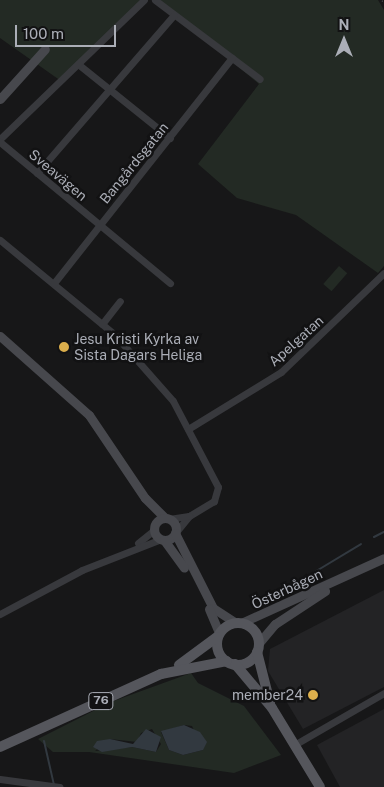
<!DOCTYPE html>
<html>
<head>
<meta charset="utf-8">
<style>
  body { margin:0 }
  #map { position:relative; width:384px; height:787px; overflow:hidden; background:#171718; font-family:"Public Sans",sans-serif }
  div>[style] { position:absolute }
  .built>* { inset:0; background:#232325 }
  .green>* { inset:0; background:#232a24; transform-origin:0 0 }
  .water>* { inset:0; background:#323940 }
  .stream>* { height:2px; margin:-1px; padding:0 1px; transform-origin:1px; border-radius:1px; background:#323940 }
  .street>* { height:7px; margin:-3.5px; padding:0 3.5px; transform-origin:3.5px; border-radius:3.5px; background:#38393d }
  .secondary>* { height:9px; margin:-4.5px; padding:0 4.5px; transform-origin:4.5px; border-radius:4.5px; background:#47484d }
  .secondary>.ring { margin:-4.5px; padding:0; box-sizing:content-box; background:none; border:9px solid #47484d; border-radius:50% }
  .primary>* { height:10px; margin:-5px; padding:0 5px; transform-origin:5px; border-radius:5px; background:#55565c }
  .primary>.ring { margin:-5px; padding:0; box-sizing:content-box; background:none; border:10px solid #55565c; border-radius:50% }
  .rail>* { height:4px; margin-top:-2px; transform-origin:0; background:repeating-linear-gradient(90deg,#121213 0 5.5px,#525358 0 11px); box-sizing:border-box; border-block:1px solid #525358 }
  .dots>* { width:14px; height:14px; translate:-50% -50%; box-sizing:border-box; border:2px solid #121213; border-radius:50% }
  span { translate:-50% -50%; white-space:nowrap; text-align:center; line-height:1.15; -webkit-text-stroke:5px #121213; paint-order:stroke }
  .shield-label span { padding:1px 4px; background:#121213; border:1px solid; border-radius:4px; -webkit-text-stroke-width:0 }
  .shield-label { font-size:12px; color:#abaeb7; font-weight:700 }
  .street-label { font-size:14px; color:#abaeb7 }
  .poi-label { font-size:14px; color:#abaeb7 }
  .left { translate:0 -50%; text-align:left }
  .right { translate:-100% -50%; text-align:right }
  .north { position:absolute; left:319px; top:15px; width:50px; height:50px; -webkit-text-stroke:4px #121213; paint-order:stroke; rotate:0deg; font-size:14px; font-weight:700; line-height:20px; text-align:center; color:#abaeb7 }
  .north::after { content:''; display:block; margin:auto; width:18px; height:22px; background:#abaeb7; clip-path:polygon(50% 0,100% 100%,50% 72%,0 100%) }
  .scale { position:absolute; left:15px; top:25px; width:101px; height:22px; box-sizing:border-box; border:2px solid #abaeb7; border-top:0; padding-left:6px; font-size:15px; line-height:18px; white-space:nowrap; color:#abaeb7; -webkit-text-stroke:4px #121213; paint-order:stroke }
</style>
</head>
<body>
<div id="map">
  <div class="built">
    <i style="clip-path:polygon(384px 590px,384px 687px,303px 729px,268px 671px,270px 649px)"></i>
    <i style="clip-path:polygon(384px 709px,384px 787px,340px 787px,317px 745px)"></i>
  </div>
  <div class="green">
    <i style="clip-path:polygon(0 0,143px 0,61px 81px,0 38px)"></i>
    <i style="clip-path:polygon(158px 0,378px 0,384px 10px,384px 266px,378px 273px,296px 215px,237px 198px,198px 164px,259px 84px)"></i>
    <i style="left:339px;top:266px;width:11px;height:24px;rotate:41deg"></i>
    <i style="clip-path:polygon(evenodd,191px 673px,198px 683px,244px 706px,281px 755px,234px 773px,89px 752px,53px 752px,38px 739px,111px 702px,191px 673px,184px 725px,192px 726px,203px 750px,183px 755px,169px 750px,161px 732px,184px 725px,191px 673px,152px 729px,161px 744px,156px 752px,132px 747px,95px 751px,110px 739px,137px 742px,141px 733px,152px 729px)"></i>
  </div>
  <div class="water">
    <i style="clip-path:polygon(184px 725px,200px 732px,207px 742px,203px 750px,183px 755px,169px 750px,161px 731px)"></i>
    <i style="clip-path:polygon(146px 729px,161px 737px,156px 752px,132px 747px,102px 752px,93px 747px,97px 741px,110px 739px,133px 744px)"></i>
  </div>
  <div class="stream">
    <i style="left:374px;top:537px;width:11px;rotate:-27deg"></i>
    <i style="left:313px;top:573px;width:56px;rotate:-31.1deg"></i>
    <i style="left:44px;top:741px;width:45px;rotate:77.2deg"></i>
  </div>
  <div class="street">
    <i style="left:155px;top:0;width:131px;rotate:37deg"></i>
    <i style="left:78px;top:64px;width:118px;rotate:38.8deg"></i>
    <i style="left:0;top:139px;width:200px;rotate:-44deg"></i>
    <i style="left:0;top:142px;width:221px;rotate:39.7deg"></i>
    <i style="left:37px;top:173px;width:209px;rotate:-49.1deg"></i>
    <i style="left:0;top:240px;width:148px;rotate:39.5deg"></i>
    <i style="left:114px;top:334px;width:89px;rotate:48.6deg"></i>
    <i style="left:173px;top:401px;width:97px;rotate:62.4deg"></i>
    <i style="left:218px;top:487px;width:15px;rotate:106deg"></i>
    <i style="left:214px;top:501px;width:29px;rotate:149deg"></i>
    <i style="left:189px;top:516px;width:21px;rotate:129deg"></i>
    <i style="left:54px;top:283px;width:287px;rotate:-51.7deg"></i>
    <i style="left:102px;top:324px;width:29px;rotate:-52deg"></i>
    <i style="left:188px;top:429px;width:109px;rotate:-31.5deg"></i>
    <i style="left:281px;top:372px;width:143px;rotate:-43.9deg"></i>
    <i style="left:169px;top:519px;width:20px;rotate:-9deg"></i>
    <i style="left:138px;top:543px;width:22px;rotate:-39deg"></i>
    <i style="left:0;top:614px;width:93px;rotate:-28.2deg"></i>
    <i style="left:82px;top:570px;width:85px;rotate:-21.4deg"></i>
    <i style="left:294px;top:745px;width:104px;rotate:-30deg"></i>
    <i style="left:0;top:779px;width:60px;rotate:7.7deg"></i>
  </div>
  <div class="secondary">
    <i style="left:0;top:99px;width:67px;rotate:-48deg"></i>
    <i style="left:0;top:336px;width:119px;rotate:41.6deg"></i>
    <i style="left:89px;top:415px;width:100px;rotate:56deg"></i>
    <i style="left:145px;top:498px;width:28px;rotate:45deg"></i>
    <i class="ring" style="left:154px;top:518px;width:13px;height:13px"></i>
    <i style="left:175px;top:533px;width:84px;rotate:63.1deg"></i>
    <i style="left:213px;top:608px;width:27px;rotate:33deg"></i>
    <i style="left:164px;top:540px;width:34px;rotate:54deg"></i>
    <i style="left:209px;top:609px;width:26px;rotate:67deg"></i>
    <i style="left:241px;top:623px;width:157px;rotate:-24.4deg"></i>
    <i style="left:258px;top:644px;width:26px;rotate:-50deg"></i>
    <i style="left:275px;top:624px;width:60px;rotate:-33.4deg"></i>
  </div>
  <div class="primary">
    <i class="ring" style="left:217px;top:623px;width:32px;height:32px"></i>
    <i style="left:257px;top:652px;width:53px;rotate:75.7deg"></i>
    <i style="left:235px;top:664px;width:57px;rotate:49.9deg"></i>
    <i style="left:272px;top:708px;width:92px;rotate:58.7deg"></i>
    <i style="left:179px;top:665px;width:47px;rotate:-36.4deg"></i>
    <i style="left:0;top:747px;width:177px;rotate:-24.4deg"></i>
    <i style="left:161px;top:674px;width:67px;rotate:-11.1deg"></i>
  </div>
  <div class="rail">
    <i style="left:383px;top:0;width:1px;rotate:45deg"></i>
  </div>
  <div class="dots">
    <i style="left:64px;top:347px;background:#dbae4c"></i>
    <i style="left:313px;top:695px;background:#dbae4c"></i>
  </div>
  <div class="shield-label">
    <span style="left:101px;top:701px">76</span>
  </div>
  <div class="street-label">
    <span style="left:134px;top:163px;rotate:-51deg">Bangårdsgatan</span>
    <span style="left:58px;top:175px;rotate:40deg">Sveavägen</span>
    <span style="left:296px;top:341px;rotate:-42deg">Apelgatan</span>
    <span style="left:287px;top:589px;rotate:-25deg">Österbågen</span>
  </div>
  <div class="poi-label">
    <span class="left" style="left:74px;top:347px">Jesu Kristi Kyrka av<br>Sista Dagars Heliga</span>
    <span class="right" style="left:303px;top:695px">member24</span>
  </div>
  <div class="north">N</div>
  <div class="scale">100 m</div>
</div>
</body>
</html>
